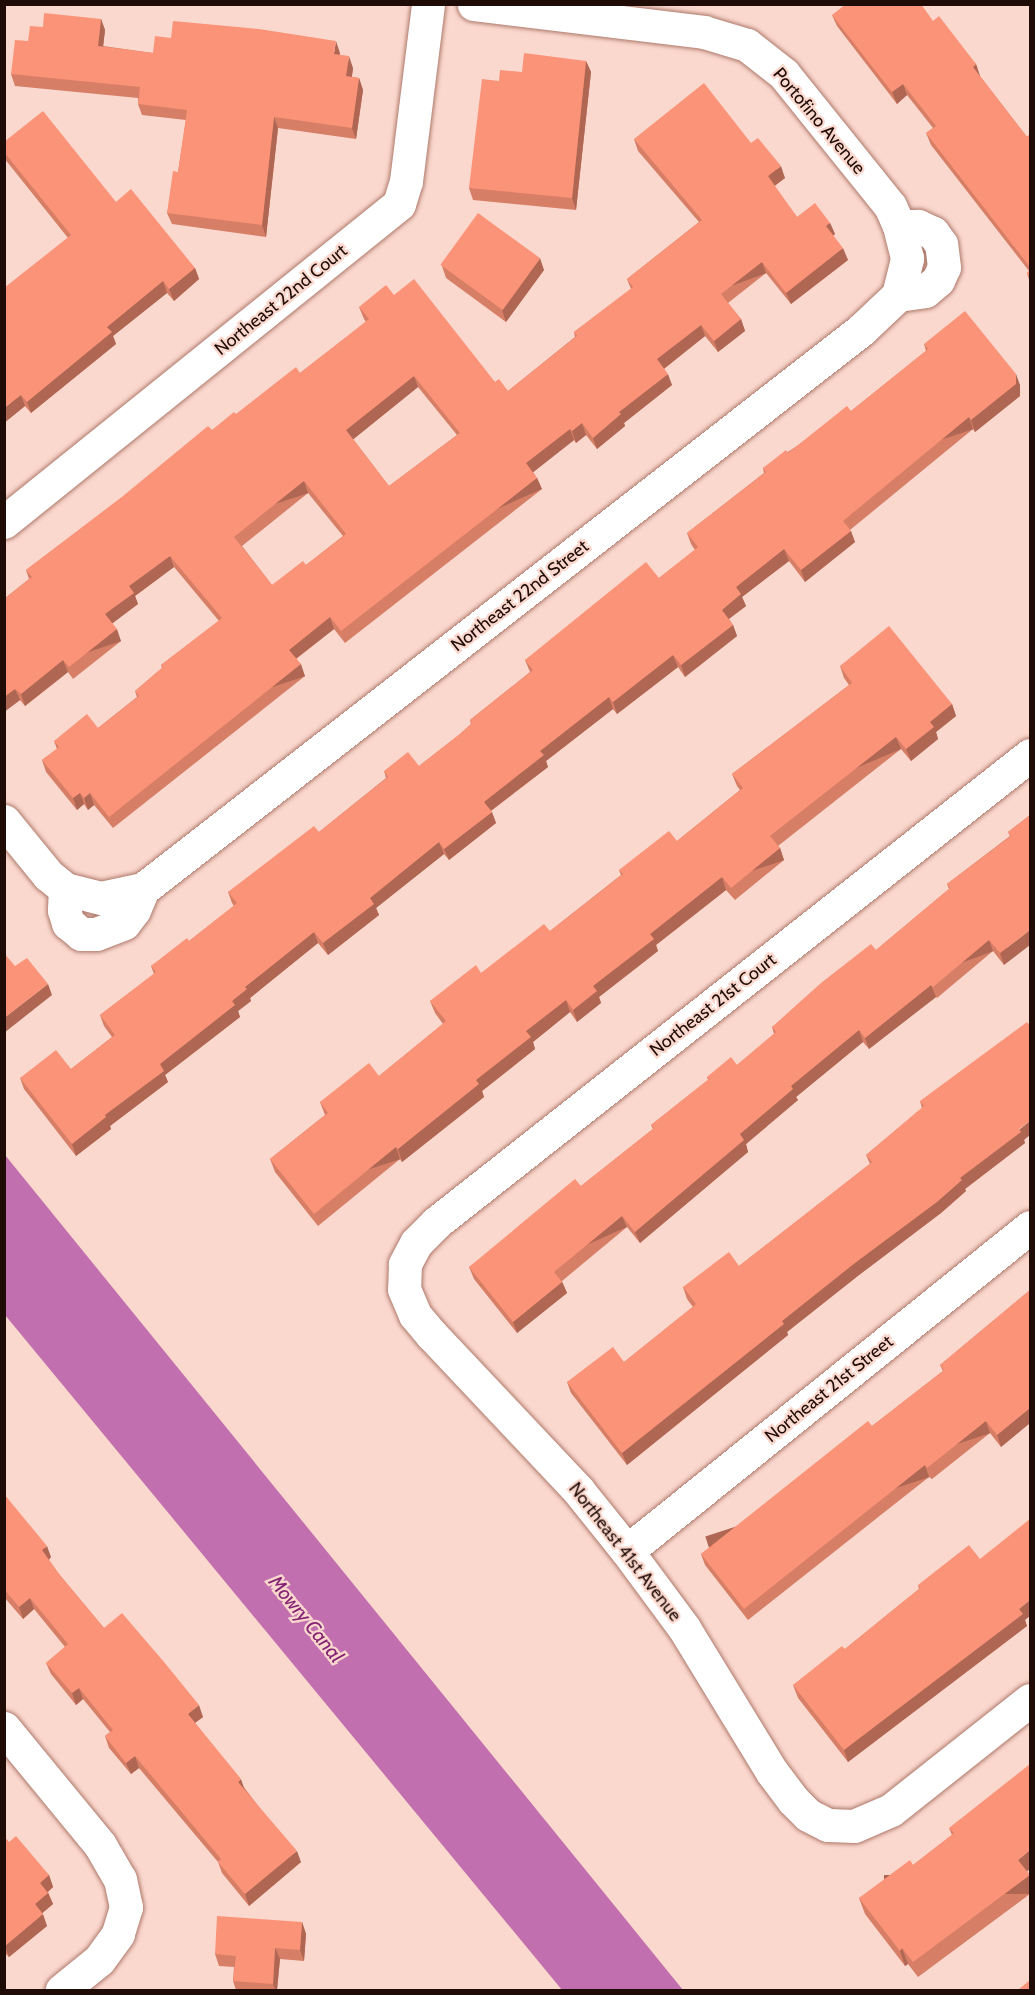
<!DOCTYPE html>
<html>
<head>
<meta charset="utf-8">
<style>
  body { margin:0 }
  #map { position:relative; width:1035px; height:1995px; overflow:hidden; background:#fbd8ce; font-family:Cabin,sans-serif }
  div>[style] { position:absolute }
  .water>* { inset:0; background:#c16fae }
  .roads { filter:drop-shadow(0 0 2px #ae796b) drop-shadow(0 0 2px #ae796b) }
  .minor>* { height:33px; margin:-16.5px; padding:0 16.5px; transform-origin:16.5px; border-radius:16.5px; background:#fff }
  .wall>* { inset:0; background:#d77e67 }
  .shaded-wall>* { inset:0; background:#af6754; transform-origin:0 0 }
  .building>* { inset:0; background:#fa9378; transform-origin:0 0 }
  span { translate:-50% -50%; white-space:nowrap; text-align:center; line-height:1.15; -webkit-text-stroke:4.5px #fbd8ce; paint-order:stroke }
  .street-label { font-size:18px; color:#1f0c07 }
  .water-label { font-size:20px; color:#842273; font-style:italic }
  .frame { position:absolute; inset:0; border:6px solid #1f0c07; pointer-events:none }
</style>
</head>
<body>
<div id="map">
  <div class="water">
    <i style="clip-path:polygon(5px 1155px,683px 1990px,562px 1990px,5px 1315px)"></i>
  </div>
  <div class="roads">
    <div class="minor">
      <i style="left:898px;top:295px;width:27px;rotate:-8deg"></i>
      <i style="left:925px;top:291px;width:17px;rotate:-40deg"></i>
      <i style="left:938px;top:280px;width:14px;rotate:-65deg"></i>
      <i style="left:944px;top:267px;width:23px;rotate:-97deg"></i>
      <i style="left:941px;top:244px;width:14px;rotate:-126deg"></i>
      <i style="left:933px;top:233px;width:17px;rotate:-155deg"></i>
      <i style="left:918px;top:226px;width:19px;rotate:180deg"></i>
      <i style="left:4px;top:522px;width:507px;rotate:-38.84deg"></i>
      <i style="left:399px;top:204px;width:24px;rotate:-73deg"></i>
      <i style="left:406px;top:181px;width:178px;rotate:-82.9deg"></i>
      <i style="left:1030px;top:755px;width:755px;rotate:141.78deg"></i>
      <i style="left:437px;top:1222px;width:30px;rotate:135deg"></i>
      <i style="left:416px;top:1243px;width:24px;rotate:118deg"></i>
      <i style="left:405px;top:1264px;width:25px;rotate:92deg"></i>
      <i style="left:404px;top:1289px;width:28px;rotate:67deg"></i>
      <i style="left:415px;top:1315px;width:26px;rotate:50deg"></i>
      <i style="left:432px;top:1335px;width:213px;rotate:46.7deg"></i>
      <i style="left:578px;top:1490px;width:78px;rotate:51.2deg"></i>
      <i style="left:627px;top:1551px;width:96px;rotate:53.5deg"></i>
      <i style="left:684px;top:1628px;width:169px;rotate:58.6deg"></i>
      <i style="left:772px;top:1772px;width:35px;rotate:53deg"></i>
      <i style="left:793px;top:1800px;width:21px;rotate:45deg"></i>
      <i style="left:808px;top:1815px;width:22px;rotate:27deg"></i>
      <i style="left:828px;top:1825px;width:26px;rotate:2deg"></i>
      <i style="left:854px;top:1826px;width:40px;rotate:-23.4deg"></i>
      <i style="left:891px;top:1810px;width:177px;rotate:-38.4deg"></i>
      <i style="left:4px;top:821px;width:70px;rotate:50.8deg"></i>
      <i style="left:48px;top:875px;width:22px;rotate:39deg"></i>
      <i style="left:65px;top:889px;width:37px;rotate:14deg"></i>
      <i style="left:101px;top:898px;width:43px;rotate:-12.1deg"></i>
      <i style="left:143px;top:889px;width:910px;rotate:-37.9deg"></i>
      <i style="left:861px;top:330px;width:51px;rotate:-43.4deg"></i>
      <i style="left:898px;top:295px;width:38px;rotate:-76deg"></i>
      <i style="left:907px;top:258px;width:33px;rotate:-104deg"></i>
      <i style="left:899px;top:226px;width:22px;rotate:-114deg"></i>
      <i style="left:890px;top:206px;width:169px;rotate:-128.8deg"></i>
      <i style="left:784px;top:74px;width:47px;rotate:-141.9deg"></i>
      <i style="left:747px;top:45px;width:45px;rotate:-163.2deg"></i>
      <i style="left:704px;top:32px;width:232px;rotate:-173.1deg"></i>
      <i style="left:65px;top:889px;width:21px;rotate:93deg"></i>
      <i style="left:64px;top:910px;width:14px;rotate:73deg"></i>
      <i style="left:68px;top:923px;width:17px;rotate:40deg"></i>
      <i style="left:81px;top:934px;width:15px"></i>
      <i style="left:96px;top:934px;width:30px;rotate:-21deg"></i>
      <i style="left:124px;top:923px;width:16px;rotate:-52deg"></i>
      <i style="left:134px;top:910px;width:23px;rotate:-67deg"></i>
      <i style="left:627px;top:1551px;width:517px;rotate:-38.8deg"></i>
      <i style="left:4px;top:1728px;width:151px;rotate:50.6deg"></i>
      <i style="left:100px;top:1845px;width:39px;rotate:60deg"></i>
      <i style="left:120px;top:1879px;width:29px;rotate:78deg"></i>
      <i style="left:126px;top:1907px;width:28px;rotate:107deg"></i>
      <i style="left:118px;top:1934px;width:32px;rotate:126deg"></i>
      <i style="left:99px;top:1960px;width:48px;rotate:141deg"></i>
    </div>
  </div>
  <div class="wall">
    <i style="clip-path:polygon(832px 15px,933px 21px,976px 64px,980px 76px,1027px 137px,1030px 134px,1030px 283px,1027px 273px,1029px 271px,931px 145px,926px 133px,933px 128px,907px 95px,897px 104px,837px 26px)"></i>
    <i style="clip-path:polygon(101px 19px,105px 30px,103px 46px,153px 53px,171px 38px,340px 53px,339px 55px,353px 68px,352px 77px,359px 78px,363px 90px,356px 139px,278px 128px,266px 237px,172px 224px,167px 213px,178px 172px,186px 120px,142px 115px,138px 104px,138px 98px,15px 86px,11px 74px,28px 41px,43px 27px)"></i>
    <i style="clip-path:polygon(586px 61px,591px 72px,576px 210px,473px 200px,469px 188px,499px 81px,522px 72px)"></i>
    <i style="clip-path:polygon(evenodd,634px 139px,751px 143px,785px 178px,774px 186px,797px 217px,830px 223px,835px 234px,833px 236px,848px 260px,791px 304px,766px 273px,728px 303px,741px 319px,745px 331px,718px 352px,705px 336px,664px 369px,672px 385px,624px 423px,625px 426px,597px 449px,586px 435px,576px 443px,574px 440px,533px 472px,537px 478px,542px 489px,345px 643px,334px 629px,296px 659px,305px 676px,113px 828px,94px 805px,88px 810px,84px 804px,77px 810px,46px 772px,42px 760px,57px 749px,54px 741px,98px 728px,137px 697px,135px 691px,162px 668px,161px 665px,219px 621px,174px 567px,135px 596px,138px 604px,112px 623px,121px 641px,73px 679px,68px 672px,25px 706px,20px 700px,4px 712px,4px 599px,29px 579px,26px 570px,212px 430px,300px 373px,366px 322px,364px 319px,359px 307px,394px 295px,495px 382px,508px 391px,575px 337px,574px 332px,631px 289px,627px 279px,699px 222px,638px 151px,634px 139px,418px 387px,457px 435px,389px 486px,353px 439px,418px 387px,634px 139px,308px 493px,343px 536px,306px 565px,272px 585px,242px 546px,308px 493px)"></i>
    <i style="clip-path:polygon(4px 142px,116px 202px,195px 268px,199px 279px,174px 301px,167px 293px,113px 336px,116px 344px,31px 413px,25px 406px,4px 423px,68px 238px,4px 158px)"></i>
    <i style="clip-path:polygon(442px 266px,544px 270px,506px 322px,446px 278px)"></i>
    <i style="clip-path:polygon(924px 344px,1020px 385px,1020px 396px,975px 432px,973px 429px,850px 530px,855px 542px,805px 582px,789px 561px,742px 597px,746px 606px,729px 619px,733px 625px,737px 636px,685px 677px,678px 667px,617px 714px,613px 709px,546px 761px,548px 767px,491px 811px,496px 823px,449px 860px,444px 854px,376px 908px,379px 915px,328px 955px,318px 943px,250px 998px,251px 1001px,238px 1011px,240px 1017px,165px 1075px,168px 1082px,110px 1126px,111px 1129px,76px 1156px,24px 1089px,20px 1078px,71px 1069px,112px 1037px,104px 1026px,100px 1015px,154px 974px,151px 966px,189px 941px,234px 906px,232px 903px,228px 892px,319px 832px,386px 778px,384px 771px,419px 766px,460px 734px,471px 724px,470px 720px,530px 672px,525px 660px,659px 578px,695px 550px,691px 544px,687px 533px,764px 473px,763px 468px,851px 411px,926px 351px)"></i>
    <i style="clip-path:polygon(840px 666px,952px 704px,956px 716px,936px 732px,938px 739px,911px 761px,901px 749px,778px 846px,780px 848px,784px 860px,735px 900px,726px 890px,656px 945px,658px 951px,599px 997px,601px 1003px,577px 1022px,570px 1012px,533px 1042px,535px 1049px,482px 1091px,484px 1097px,402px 1162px,400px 1159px,318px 1226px,275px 1172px,270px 1159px,325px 1115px,320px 1102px,379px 1076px,443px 1024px,435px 1013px,430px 1001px,481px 973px,550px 931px,621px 875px,619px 870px,677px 841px,740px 790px,737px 786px,732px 774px,849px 685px,844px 678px)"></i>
    <i style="clip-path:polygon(1030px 815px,1004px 965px,993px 951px,937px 998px,936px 997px,869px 1049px,863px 1042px,796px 1097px,798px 1100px,746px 1144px,748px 1152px,640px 1243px,627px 1227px,562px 1281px,567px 1293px,517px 1333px,474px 1279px,469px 1267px,581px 1186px,653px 1129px,651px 1125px,708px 1080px,707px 1077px,737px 1065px,774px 1034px,772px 1027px,876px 950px,949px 889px,947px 884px,1010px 836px,1008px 832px)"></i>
    <i style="clip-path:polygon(920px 1101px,1024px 1140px,1025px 1143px,965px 1189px,966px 1191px,941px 1213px,859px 1275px,787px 1332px,788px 1335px,627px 1465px,571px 1393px,567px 1382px,624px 1362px,693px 1307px,687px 1299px,683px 1287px,739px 1266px,870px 1164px,866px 1155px,922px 1108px)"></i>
    <i style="clip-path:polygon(1030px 1290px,1030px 1423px,1001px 1447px,990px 1433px,932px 1479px,929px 1477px,748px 1620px,705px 1565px,701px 1554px,872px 1426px,943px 1371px,940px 1365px)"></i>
    <i style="clip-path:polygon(4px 1494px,51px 1557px,49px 1560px,59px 1574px,104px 1628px,203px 1717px,195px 1723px,301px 1862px,249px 1906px,222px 1873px,218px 1862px,139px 1768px,131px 1774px,109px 1748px,105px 1736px,110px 1732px,83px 1699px,76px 1705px,51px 1674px,46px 1663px,65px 1647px,34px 1609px,23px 1619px,4px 1597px)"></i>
    <i style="clip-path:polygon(918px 1585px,1025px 1620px,1027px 1626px,848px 1762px,798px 1698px,793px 1685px,845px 1649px,919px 1589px)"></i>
    <i style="clip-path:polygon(949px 1828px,1027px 1872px,1030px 1877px,1030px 1894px,918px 1977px,908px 1964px,905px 1966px,865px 1914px,859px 1898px,913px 1865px,952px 1835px)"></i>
    <i style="clip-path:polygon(4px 1837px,9px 1842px,49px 1875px,53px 1887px,48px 1892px,53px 1904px,42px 1913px,47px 1926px,9px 1957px,4px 1952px)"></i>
    <i style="clip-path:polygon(302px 1922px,306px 1934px,304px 1961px,280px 1959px,277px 1990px,236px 1990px,233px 1981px,234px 1967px,219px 1966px,215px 1954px)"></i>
  </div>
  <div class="shaded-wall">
    <i style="clip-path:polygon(101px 19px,105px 30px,102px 57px,98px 46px)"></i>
    <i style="clip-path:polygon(336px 41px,340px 53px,338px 66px,334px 54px)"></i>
    <i style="clip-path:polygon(349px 56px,353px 68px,350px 88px,346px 76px)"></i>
    <i style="clip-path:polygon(586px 61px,591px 72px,576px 210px,572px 198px)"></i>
    <i style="clip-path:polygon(976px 64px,980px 76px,977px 79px,973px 67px)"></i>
    <i style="clip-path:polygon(359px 78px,363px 90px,356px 139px,352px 128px)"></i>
    <i style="clip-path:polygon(903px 84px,907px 95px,897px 104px,892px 92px)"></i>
    <i style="clip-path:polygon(274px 117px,278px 128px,266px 237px,262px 225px)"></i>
    <i style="clip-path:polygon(781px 166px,785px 178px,772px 188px,768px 176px)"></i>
    <i style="clip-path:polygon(830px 223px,835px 234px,830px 238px,826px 226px)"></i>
    <i style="clip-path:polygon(843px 248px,848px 260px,791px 304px,786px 293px)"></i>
    <i style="clip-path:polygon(540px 258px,544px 270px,506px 322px,502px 310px)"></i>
    <i style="left:762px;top:262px;width:12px;height:52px;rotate:70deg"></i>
    <i style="clip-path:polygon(195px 268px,199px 279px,174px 301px,169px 289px)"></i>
    <i style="clip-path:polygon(163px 281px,167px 293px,113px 336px,116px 344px,31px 413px,27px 402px,107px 327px)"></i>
    <i style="clip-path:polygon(741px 319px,745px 331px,718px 352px,714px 341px)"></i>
    <i style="clip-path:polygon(701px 325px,705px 336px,661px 371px,657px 359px)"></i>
    <i style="clip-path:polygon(668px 374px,672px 385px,624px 423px,625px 426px,597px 449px,593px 438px,619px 412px)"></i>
    <i style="clip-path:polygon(1016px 374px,1020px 385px,1020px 396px,975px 432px,971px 420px)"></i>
    <i style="clip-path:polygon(414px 376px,418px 387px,350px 442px,346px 430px)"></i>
    <i style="clip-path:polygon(21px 395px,25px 406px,4px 423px,4px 408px)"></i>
    <i style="left:969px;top:417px;width:13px;height:163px;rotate:72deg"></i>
    <i style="clip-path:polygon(582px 423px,586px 435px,576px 443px,572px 431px)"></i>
    <i style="clip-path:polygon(570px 429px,574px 440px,531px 474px,526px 463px)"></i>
    <i style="left:537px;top:478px;width:12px;height:249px;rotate:66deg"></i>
    <i style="left:304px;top:481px;width:13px;height:90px;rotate:72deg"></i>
    <i style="clip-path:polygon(851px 531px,855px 542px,805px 582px,801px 570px)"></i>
    <i style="clip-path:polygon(784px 549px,789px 561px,742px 597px,746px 606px,726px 621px,722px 610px,736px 587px)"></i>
    <i style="clip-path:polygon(170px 556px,174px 567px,135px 596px,138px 604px,109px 626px,105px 614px,129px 586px)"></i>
    <i style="clip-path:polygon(330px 617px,334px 629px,293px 661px,289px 650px)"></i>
    <i style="clip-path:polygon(733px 625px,737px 636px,685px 677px,681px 665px)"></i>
    <i style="left:117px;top:629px;width:13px;height:61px;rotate:72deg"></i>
    <i style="clip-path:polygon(673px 655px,678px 667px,617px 714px,613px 702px)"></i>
    <i style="clip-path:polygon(63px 660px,68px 672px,25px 706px,21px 694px)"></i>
    <i style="left:301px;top:664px;width:13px;height:246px;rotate:72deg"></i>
    <i style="clip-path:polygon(15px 689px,20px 700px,4px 712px,4px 697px)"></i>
    <i style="clip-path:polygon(609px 697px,613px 709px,546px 761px,548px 767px,488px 813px,484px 802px,540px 751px)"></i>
    <i style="clip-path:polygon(952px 704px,956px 716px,936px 732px,938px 739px,911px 761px,906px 749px,930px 722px)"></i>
    <i style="left:896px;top:737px;width:13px;height:160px;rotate:67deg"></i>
    <i style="clip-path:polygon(80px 793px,84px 804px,77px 810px,73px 798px)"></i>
    <i style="clip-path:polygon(90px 793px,94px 805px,88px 810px,84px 798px)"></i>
    <i style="clip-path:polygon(492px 812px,496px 823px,449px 860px,444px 849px)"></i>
    <i style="clip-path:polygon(439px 842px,444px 854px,376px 908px,379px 915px,328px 955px,323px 943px,370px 898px)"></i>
    <i style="left:780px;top:848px;width:13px;height:63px;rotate:72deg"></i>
    <i style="clip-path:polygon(722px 877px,726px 890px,656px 945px,658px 951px,599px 997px,601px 1003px,577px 1022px,573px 1010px,593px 986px,650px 934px)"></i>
    <i style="clip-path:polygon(1030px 930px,1030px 945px,1004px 965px,1000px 953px)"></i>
    <i style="clip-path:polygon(314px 932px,318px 943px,250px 998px,251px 1001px,238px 1011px,240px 1017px,165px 1075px,168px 1082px,110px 1126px,111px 1129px,76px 1156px,72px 1144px,160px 1064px,232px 1001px,245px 987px)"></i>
    <i style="left:989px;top:940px;width:12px;height:73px;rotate:70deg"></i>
    <i style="clip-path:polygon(48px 984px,52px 995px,4px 1033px,4px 1018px)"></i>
    <i style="clip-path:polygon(931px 985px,936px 997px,869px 1049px,865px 1038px)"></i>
    <i style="clip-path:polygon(566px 1000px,570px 1012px,533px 1042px,535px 1049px,482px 1091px,484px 1097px,402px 1162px,398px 1149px,476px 1080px,526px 1031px)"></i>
    <i style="clip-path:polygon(859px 1030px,863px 1042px,796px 1097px,798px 1100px,746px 1144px,748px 1152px,640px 1243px,635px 1232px,791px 1086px)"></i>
    <i style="clip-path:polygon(1030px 1121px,1030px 1135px,1024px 1140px,1025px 1143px,965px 1189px,966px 1191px,941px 1213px,859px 1275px,787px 1332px,788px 1335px,627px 1465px,622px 1453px,782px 1321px)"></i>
    <i style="left:396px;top:1147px;width:13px;height:106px;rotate:72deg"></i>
    <i style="left:622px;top:1216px;width:12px;height:88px;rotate:66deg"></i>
    <i style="clip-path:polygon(562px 1282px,567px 1293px,517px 1333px,513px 1322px)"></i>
    <i style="clip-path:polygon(1030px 1408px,1030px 1423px,1001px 1447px,997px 1435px)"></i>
    <i style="left:986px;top:1421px;width:13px;height:75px;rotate:72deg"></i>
    <i style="left:925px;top:1465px;width:13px;height:231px;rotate:72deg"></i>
    <i style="clip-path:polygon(47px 1546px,51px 1557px,46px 1562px,42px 1550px)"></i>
    <i style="clip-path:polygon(30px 1598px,34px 1609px,23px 1619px,19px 1607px)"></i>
    <i style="clip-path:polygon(1030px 1600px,1030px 1616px,1025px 1620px,1027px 1626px,848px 1762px,844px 1750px)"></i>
    <i style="clip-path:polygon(79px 1688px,83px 1699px,76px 1705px,72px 1693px)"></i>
    <i style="clip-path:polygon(199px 1705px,203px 1717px,192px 1725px,188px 1714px)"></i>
    <i style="clip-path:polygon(135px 1756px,139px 1768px,131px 1774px,126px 1763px)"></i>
    <i style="clip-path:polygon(241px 1779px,245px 1791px,238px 1782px)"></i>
    <i style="clip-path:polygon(1030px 1850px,1030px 1869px,1023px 1875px,1018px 1860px)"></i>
    <i style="clip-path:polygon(297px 1851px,301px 1862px,249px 1906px,245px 1894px)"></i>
    <i style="clip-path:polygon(49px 1875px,53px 1887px,44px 1895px,40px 1883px)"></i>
    <i style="left:1030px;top:1875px;width:19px;height:146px;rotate:90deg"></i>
    <i style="clip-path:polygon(48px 1893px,53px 1904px,39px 1916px,35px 1904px)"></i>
    <i style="clip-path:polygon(43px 1914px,47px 1926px,9px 1957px,5px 1946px)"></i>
    <i style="clip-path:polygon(302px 1922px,306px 1934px,304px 1961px,300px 1950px)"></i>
    <i style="clip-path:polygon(275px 1948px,280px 1959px,277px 1990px,275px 1990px,273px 1984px)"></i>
    <i style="clip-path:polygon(902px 1948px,908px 1964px,905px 1966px,900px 1951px)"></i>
  </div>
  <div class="building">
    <i style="clip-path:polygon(846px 4px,921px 4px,933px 21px,939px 16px,976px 64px,973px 67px,1027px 137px,1030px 134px,1030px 267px,926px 133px,936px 126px,903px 84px,892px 92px,832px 15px)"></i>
    <i style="clip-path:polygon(44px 13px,101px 19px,98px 46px,153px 53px,155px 36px,171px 38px,173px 21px,259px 29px,336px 41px,334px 54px,349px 56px,346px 76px,359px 78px,352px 128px,274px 117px,262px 225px,167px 213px,173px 171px,178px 172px,187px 110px,138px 104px,140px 87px,11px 74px,15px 40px,28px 41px,30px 26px,43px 27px)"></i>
    <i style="clip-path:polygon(524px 53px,586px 61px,572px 198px,469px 188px,482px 79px,499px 81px,500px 70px,522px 72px)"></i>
    <i style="clip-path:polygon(evenodd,704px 83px,751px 143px,758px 138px,781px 166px,768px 176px,797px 217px,815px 203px,830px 223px,826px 226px,843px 248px,786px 293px,762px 262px,721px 294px,741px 319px,714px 341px,701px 325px,657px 359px,668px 374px,619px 412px,621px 414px,593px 438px,582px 423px,572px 431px,570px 429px,526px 463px,537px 478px,341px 631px,330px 617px,289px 650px,301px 664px,109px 817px,90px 793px,84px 798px,80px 793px,73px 798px,42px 760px,59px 747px,54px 741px,87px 714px,98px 728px,139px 696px,135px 691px,163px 667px,161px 665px,222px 618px,170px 556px,129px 586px,134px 593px,105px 614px,117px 629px,69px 667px,63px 660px,21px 694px,15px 689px,4px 697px,4px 599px,32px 577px,26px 570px,123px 496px,208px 426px,212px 430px,234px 412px,236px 414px,296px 367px,300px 373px,369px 319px,359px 307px,386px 285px,394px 295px,414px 279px,495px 382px,499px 379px,508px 391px,577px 336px,574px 332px,633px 287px,627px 279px,702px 220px,634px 139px,704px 83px,414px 376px,460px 433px,389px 486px,346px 430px,414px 376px,704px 83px,304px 481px,346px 534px,306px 565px,303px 561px,272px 585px,234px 537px,304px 481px)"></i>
    <i style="clip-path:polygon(43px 111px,116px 202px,131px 189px,195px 268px,169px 289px,163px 281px,107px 327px,112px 332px,27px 402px,21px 395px,4px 408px,4px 288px,71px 235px,4px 152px,4px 142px)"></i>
    <i style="left:478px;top:213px;width:77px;height:64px;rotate:36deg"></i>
    <i style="clip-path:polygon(1030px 270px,1030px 278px,1027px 273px)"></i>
    <i style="clip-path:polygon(965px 311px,1016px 374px,1016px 384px,971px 420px,969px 417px,843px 521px,851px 531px,801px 570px,784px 549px,736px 587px,741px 594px,722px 610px,733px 625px,681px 665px,673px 655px,613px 702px,609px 697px,540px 751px,544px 755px,484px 802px,492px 812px,444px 849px,439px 842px,370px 898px,374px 904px,323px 943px,314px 932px,245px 987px,247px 989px,232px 1001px,235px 1005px,160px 1064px,164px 1071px,105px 1115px,106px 1117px,72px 1144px,20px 1078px,56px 1050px,71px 1069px,115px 1035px,100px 1015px,156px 972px,151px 966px,187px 938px,189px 941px,237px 903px,228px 892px,314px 826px,319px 832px,388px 777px,384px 771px,408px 752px,419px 766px,460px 734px,472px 723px,470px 720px,533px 670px,525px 660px,646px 562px,659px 578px,698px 547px,687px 533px,766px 472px,763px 468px,786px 450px,788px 453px,847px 406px,851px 411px,928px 349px,924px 344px)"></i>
    <i style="clip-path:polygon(889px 626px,952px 704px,930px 722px,934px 727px,906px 749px,896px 737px,770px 836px,780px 848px,731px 888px,722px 877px,650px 934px,654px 939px,593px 986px,597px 991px,573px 1010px,566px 1000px,526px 1031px,531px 1037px,476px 1080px,479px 1084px,398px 1149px,396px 1147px,314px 1214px,270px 1159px,328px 1113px,320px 1102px,369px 1063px,379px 1076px,446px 1021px,430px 1001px,476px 965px,481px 973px,544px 924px,550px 931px,623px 874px,619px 870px,669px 831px,677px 841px,743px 788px,732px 774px,852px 683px,840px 666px)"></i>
    <i style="clip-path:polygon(1030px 815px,1030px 930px,1000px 953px,989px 940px,933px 987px,931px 985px,865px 1038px,859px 1030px,791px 1086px,793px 1089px,740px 1134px,744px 1140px,635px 1232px,622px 1216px,554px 1272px,562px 1282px,513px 1322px,469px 1267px,575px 1179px,581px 1186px,654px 1128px,651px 1125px,709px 1079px,707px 1077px,731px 1057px,737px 1065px,776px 1032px,772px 1027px,821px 983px,871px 944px,876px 950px,950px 888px,947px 884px,1011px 836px,1008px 832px)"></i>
    <i style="clip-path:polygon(4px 953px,15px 966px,27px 958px,48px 984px,4px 1018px)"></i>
    <i style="clip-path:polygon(1027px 1022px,1030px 1026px,1030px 1121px,1019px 1129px,1021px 1132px,960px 1178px,962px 1180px,937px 1202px,855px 1263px,782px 1321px,784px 1324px,622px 1453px,567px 1382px,613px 1347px,624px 1362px,696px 1304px,683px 1287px,729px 1252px,739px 1266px,872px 1162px,866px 1155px,924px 1106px,920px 1101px)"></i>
    <i style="clip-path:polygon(1030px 1290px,1030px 1408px,997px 1435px,986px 1421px,927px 1468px,925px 1465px,744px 1609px,701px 1554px,868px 1421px,872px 1426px,944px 1370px,940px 1365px)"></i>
    <i style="clip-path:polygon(4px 1494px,47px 1546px,42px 1550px,59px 1574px,104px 1628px,122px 1613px,164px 1662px,199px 1705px,188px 1714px,241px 1779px,238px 1782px,297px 1851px,245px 1894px,218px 1862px,221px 1859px,135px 1756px,126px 1763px,105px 1736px,113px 1730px,79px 1688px,72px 1693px,46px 1663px,68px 1644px,30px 1598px,19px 1607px,4px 1589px)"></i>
    <i style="clip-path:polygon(1030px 1519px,1030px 1600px,1019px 1609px,1023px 1614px,844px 1750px,793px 1685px,842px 1646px,845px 1649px,920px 1588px,918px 1585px,969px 1545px,980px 1559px)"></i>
    <i style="clip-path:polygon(1030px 1764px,1030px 1850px,1018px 1860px,1030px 1875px,913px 1962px,902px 1948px,900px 1951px,859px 1898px,910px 1860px,913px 1865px,954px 1833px,949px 1828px)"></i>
    <i style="clip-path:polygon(16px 1836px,49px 1875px,40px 1883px,48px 1893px,35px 1904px,43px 1914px,5px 1946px,4px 1837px,9px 1842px)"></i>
    <i style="clip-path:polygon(217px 1916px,302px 1922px,300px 1950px,275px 1948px,273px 1984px,233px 1981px,236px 1956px,215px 1954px)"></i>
    <i style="clip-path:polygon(1030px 1980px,1030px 1990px,1018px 1990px)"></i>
  </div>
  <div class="street-label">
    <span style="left:819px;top:121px;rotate:50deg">Portofino Avenue</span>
    <span style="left:281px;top:300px;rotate:-39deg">Northeast 22nd Court</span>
    <span style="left:520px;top:596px;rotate:-38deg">Northeast 22nd Street</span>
    <span style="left:713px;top:1005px;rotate:-38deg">Northeast 21st Court</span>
    <span style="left:829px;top:1389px;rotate:-39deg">Northeast 21st Street</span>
    <span style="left:625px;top:1552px;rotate:52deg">Northeast 41st Avenue</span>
  </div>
  <div class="water-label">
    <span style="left:306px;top:1619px;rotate:51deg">Mowry Canal</span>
  </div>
  <div class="frame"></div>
</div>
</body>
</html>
